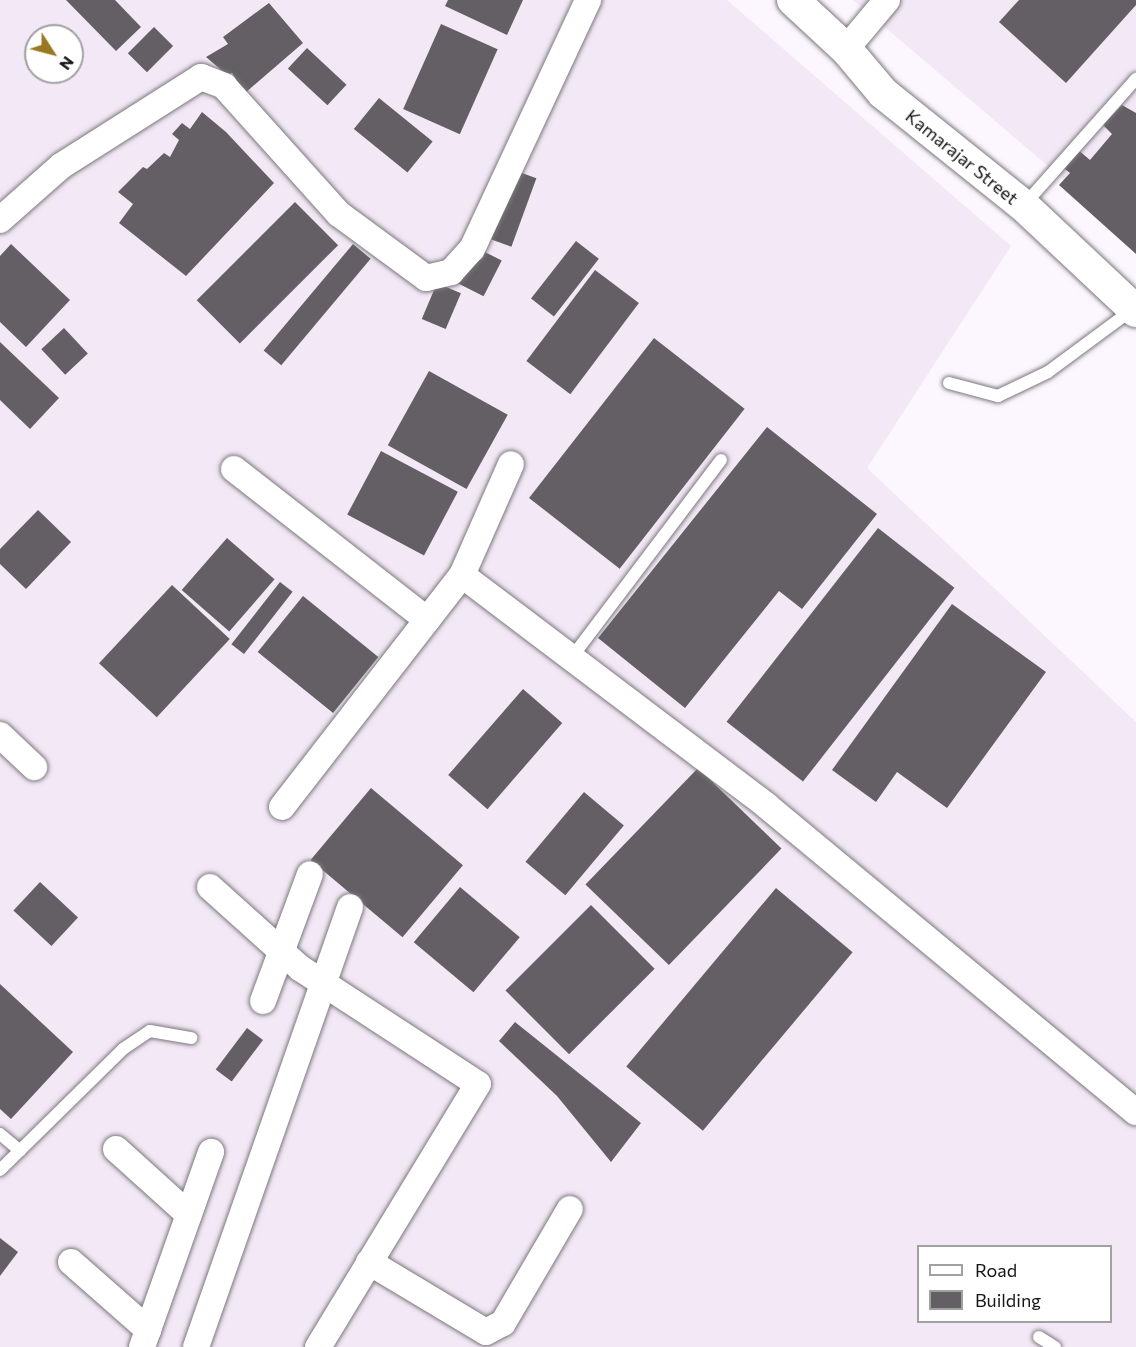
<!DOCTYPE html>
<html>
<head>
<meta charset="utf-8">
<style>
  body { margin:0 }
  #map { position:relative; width:1136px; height:1347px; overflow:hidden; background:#fcf6fe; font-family:Commissioner,sans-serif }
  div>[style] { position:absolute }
  .built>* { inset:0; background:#f3e9f6 }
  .building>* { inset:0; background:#645f65; transform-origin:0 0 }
  .roads { filter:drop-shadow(0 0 2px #7c777d) drop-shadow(0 0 2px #7c777d) }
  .service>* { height:12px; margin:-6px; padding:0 6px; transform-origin:6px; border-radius:6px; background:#fff }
  .minor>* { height:26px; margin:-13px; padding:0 13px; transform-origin:13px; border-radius:13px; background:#fff }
  .tertiary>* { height:32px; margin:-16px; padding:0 16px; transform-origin:16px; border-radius:16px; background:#fff }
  span { translate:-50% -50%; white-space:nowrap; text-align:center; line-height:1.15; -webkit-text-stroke:6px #fff; paint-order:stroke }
  .street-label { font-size:18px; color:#161416 }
  .legend { position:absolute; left:917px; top:1245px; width:195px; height:78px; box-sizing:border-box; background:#fff; border:2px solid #a2a1a2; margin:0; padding:8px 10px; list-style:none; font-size:18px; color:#161416 }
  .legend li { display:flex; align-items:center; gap:12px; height:30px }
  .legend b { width:30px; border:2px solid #a2a1a2 }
  .north { position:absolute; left:24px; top:24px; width:60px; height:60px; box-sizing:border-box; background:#fff; border:2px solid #a2a1a2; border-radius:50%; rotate:126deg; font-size:16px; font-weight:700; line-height:24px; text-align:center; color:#161416 }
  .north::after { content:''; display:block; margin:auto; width:21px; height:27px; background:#987821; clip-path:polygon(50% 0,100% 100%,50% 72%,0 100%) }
</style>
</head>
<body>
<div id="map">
  <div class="built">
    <i style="clip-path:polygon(evenodd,0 0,727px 0,1011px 246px,867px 468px,1136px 722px,1136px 1347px,0 1347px,0 0,36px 36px,72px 36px,72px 72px,36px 72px,36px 36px,0 0,918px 1246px,1110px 1246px,1110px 1322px,918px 1322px,918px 1246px)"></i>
    <i style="clip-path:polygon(853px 0,1136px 0,1136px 241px)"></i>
  </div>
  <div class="building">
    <i style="clip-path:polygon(66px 0,115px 0,141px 27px,116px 51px)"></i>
    <i style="clip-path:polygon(448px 0,523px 0,507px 35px,445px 6px)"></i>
    <i style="clip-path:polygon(1019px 0,1136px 0,1136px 5px,1066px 83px,999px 22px)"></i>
    <i style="clip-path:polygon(269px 3px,303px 43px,245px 93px,232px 73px,227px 75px,206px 57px,228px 44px,223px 37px)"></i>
    <i style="left:441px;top:24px;width:62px;height:93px;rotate:24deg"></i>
    <i style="left:154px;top:27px;width:27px;height:37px;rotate:45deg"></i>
    <i style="left:307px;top:48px;width:54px;height:28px;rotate:43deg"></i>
    <i style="left:379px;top:98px;width:69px;height:40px;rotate:39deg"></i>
    <i style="clip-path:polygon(1122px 105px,1136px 113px,1136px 254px,1059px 185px,1070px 173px,1061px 166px,1077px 149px,1090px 160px,1112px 134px,1103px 125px)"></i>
    <i style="clip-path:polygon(202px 112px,226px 132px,274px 183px,186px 276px,119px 223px,133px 204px,118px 192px,143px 167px,147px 169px,164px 153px,170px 157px,179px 140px,172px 134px,182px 123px,190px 129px)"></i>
    <i style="left:511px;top:169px;width:27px;height:73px;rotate:20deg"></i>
    <i style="left:295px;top:202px;width:61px;height:139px;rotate:45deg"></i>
    <i style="left:576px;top:241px;width:29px;height:73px;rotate:38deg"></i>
    <i style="clip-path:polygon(11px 244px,70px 300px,26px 347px,0 322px,0 256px)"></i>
    <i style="left:353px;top:244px;width:23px;height:139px;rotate:40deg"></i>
    <i style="left:475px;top:247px;width:30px;height:40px;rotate:27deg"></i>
    <i style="left:595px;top:270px;width:55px;height:114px;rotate:37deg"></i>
    <i style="left:437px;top:283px;width:26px;height:39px;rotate:23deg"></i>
    <i style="left:64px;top:328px;width:35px;height:31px;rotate:47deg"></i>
    <i style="left:654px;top:338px;width:115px;height:203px;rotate:38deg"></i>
    <i style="clip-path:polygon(0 342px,59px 398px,30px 429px,0 400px)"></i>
    <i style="left:429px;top:371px;width:90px;height:85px;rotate:29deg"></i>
    <i style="clip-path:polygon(767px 427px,877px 514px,802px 609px,779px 591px,685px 708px,598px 638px)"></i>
    <i style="left:381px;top:451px;width:87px;height:72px;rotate:28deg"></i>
    <i style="clip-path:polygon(38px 510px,71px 542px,26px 589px,0 564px,0 549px)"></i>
    <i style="left:878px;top:528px;width:97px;height:246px;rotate:38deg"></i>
    <i style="left:227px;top:538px;width:63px;height:69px;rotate:41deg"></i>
    <i style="left:280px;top:582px;width:16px;height:79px;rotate:38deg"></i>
    <i style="left:172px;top:585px;width:79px;height:107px;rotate:43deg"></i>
    <i style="left:303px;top:596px;width:97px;height:72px;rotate:39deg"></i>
    <i style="clip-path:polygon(952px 604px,1046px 672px,947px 808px,897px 772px,876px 802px,832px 770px)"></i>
    <i style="left:523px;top:689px;width:52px;height:114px;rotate:41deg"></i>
    <i style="left:698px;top:768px;width:116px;height:162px;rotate:44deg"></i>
    <i style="left:371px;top:788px;width:120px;height:94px;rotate:40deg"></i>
    <i style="left:584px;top:792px;width:52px;height:91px;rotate:40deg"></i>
    <i style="left:40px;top:882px;width:52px;height:39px;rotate:43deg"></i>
    <i style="left:460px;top:887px;width:78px;height:72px;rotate:40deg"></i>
    <i style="left:776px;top:888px;width:100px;height:233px;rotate:40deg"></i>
    <i style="left:591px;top:905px;width:90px;height:121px;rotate:45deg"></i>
    <i style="clip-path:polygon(0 984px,73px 1052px,11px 1119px,0 1109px)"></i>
    <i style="clip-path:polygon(515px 1022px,641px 1123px,611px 1162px,557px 1096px,499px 1041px)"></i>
    <i style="left:247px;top:1028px;width:20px;height:52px;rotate:37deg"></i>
    <i style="clip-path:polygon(0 1238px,18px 1252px,0 1276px)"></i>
  </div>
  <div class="roads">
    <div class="service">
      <i style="left:1024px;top:205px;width:169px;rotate:-48.4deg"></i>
      <i style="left:949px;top:383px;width:51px;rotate:14.9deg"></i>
      <i style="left:998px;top:396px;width:55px;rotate:-25.6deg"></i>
      <i style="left:1048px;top:372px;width:106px;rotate:-36.5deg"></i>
      <i style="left:572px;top:657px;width:247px;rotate:-52.9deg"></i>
      <i style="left:0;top:1134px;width:26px;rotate:40deg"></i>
      <i style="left:0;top:1170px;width:173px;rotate:-44.5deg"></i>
      <i style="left:123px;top:1049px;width:32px;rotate:-34deg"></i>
      <i style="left:150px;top:1031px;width:42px;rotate:9.7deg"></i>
      <i style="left:1039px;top:1337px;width:19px;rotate:32deg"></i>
    </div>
    <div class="minor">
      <i style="left:846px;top:49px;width:64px;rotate:-50.1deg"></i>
      <i style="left:0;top:220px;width:81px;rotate:-41.5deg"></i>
      <i style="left:61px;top:166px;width:166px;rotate:-32.4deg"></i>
      <i style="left:201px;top:77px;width:25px;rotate:21deg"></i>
      <i style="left:224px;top:86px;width:172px;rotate:48.1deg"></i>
      <i style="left:339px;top:214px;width:108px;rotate:36.3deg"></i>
      <i style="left:426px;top:278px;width:26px;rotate:-13deg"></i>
      <i style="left:451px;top:272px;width:31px;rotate:-48deg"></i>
      <i style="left:472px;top:249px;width:275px;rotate:-65deg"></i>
      <i style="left:234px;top:469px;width:245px;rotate:38deg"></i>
      <i style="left:462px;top:575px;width:383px;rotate:37.1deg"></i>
      <i style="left:767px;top:806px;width:479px;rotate:39.7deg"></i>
      <i style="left:0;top:735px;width:47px;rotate:43.3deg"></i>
      <i style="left:282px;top:807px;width:294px;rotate:-52.2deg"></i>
      <i style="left:462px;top:575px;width:121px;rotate:-66.2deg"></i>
      <i style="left:210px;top:887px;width:121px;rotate:42deg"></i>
      <i style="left:300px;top:968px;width:212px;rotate:33.1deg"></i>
      <i style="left:478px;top:1084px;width:308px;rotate:121.3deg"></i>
      <i style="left:263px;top:1001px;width:135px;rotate:-69.7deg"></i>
      <i style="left:116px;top:1149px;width:98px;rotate:42.1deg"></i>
      <i style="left:71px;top:1262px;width:103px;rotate:41.4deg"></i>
      <i style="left:369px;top:1262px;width:136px;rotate:30.9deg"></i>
      <i style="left:486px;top:1332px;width:19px;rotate:-28deg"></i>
      <i style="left:503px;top:1323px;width:132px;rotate:-59.6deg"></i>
      <i style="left:142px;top:1347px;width:207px;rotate:-70.5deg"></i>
      <i style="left:196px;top:1347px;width:466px;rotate:-70.7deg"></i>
    </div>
    <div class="tertiary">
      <i style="left:793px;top:0;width:72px;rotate:42.8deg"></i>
      <i style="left:846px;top:49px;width:57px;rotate:49.9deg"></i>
      <i style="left:883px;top:93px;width:179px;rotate:38.7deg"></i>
      <i style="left:1023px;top:205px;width:155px;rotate:43.2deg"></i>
    </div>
  </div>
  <div class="street-label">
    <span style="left:962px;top:157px;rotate:39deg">Kamarajar Street</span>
  </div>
  <ul class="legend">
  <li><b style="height:8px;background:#fff"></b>Road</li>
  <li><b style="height:16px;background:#645f65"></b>Building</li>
  </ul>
  <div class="north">N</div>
</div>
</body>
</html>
